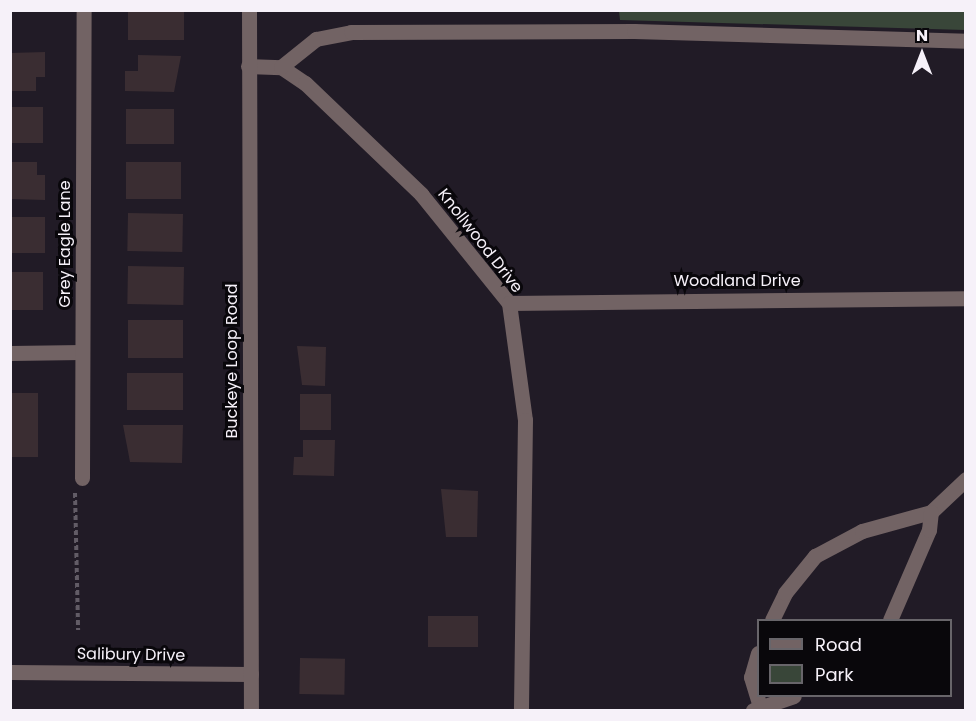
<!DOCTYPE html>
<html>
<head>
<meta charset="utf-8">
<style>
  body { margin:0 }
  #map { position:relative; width:976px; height:721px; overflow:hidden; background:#211b26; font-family:Poppins,sans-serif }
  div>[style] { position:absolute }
  .green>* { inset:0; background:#394639 }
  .building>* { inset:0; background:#3a2d32; transform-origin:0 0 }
  .path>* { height:4px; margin-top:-2px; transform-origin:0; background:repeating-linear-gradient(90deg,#625c66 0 4.5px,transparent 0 7.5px) }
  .minor>* { height:15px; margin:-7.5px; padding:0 7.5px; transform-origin:7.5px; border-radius:7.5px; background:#726364 }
  .tertiary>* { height:15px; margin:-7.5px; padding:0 7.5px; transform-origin:7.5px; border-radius:7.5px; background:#726364 }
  span { translate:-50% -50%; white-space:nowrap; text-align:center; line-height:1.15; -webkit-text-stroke:6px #09070b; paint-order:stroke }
  .street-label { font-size:16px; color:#f6f1f9 }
  .frame { position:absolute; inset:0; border:12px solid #f6f1f9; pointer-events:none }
  .legend { position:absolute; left:757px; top:619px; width:195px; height:78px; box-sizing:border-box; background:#09070b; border:2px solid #68656a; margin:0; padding:8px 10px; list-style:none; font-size:18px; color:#f6f1f9 }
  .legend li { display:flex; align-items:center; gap:12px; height:30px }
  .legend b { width:30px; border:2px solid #68656a }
  .north { position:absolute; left:892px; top:24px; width:60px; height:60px; -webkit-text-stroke:4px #09070b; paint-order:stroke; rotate:0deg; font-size:16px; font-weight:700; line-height:24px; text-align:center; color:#f6f1f9 }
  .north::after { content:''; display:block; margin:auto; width:21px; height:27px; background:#f6f1f9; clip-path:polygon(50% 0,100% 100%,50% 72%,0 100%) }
</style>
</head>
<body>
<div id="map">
  <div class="green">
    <i style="clip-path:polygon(619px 11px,965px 11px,965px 30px,620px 20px)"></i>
  </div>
  <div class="building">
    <i style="left:128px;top:10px;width:56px;height:30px"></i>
    <i style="clip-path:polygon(45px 52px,45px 77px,36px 77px,36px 91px,10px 91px,10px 53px)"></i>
    <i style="clip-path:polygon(138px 55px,181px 56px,174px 92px,125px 91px,125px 71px,138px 71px)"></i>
    <i style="left:10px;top:107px;width:33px;height:36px"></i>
    <i style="left:126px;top:109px;width:48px;height:35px"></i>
    <i style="clip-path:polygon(10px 162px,37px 162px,37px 175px,45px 175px,45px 200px,10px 199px)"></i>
    <i style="left:126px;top:162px;width:55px;height:37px"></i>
    <i style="left:128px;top:213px;width:55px;height:38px;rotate:1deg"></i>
    <i style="left:10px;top:217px;width:35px;height:36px"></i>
    <i style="left:128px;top:266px;width:56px;height:38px;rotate:1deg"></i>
    <i style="left:10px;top:272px;width:33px;height:38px"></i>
    <i style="left:128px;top:320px;width:55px;height:38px"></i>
    <i style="clip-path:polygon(297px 346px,326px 347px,325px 386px,302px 385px)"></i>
    <i style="left:183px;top:373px;width:37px;height:56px;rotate:90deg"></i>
    <i style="left:10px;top:393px;width:28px;height:64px"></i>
    <i style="left:300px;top:394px;width:31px;height:36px"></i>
    <i style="clip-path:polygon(123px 425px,183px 425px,182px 463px,130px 462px)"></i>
    <i style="clip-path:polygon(303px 440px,335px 440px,334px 476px,293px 475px,294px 457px,303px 457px)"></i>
    <i style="clip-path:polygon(441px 489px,478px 491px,477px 537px,446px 537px)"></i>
    <i style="left:478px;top:616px;width:31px;height:50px;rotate:90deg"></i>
    <i style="left:300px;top:658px;width:45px;height:36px;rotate:1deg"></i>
  </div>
  <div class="path">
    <i style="left:75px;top:493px;width:137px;rotate:88.7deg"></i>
  </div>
  <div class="minor">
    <i style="left:248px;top:66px;width:33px;rotate:2deg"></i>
    <i style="left:281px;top:67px;width:29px;rotate:34deg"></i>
    <i style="left:305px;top:83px;width:161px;rotate:43.7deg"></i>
    <i style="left:421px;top:194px;width:140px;rotate:51.1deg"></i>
    <i style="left:509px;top:303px;width:118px;rotate:82.2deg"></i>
    <i style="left:525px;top:420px;width:290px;rotate:90.8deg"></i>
    <i style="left:281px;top:67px;width:45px;rotate:-38.7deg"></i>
    <i style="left:316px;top:39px;width:36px;rotate:-11deg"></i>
    <i style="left:351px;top:32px;width:283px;rotate:-0.2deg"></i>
    <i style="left:634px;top:31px;width:332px;rotate:1.7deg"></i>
    <i style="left:509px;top:303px;width:457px;rotate:-0.6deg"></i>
    <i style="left:10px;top:353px;width:72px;rotate:-0.8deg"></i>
    <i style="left:82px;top:478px;width:468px;rotate:-89.8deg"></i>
    <i style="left:772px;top:620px;width:30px;rotate:-64deg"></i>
    <i style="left:785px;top:593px;width:48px;rotate:-51deg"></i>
    <i style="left:815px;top:556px;width:53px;rotate:-28deg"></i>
    <i style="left:862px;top:531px;width:72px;rotate:-15.4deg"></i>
    <i style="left:931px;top:512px;width:48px;rotate:-43.3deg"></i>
    <i style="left:890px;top:620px;width:98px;rotate:-66.6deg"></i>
    <i style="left:929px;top:530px;width:18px;rotate:-84deg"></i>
    <i style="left:758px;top:653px;width:25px;rotate:106deg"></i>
    <i style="left:751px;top:677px;width:30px;rotate:73deg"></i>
    <i style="left:10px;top:672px;width:241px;rotate:0.5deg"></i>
    <i style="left:753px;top:710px;width:43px;rotate:-18.9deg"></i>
  </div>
  <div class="tertiary">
    <i style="left:249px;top:10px;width:700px;rotate:89.84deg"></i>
  </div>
  <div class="street-label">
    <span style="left:480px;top:241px;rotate:52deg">Knollwood Drive</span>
    <span style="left:65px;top:244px;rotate:-90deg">Grey Eagle Lane</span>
    <span style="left:737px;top:281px">Woodland Drive</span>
    <span style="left:232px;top:361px;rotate:-90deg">Buckeye Loop Road</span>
    <span style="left:131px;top:655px;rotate:1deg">Salibury Drive</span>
  </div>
  <div class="frame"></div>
  <ul class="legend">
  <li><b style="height:8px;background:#726364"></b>Road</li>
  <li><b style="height:16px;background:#394639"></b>Park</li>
  </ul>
  <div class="north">N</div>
</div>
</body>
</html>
